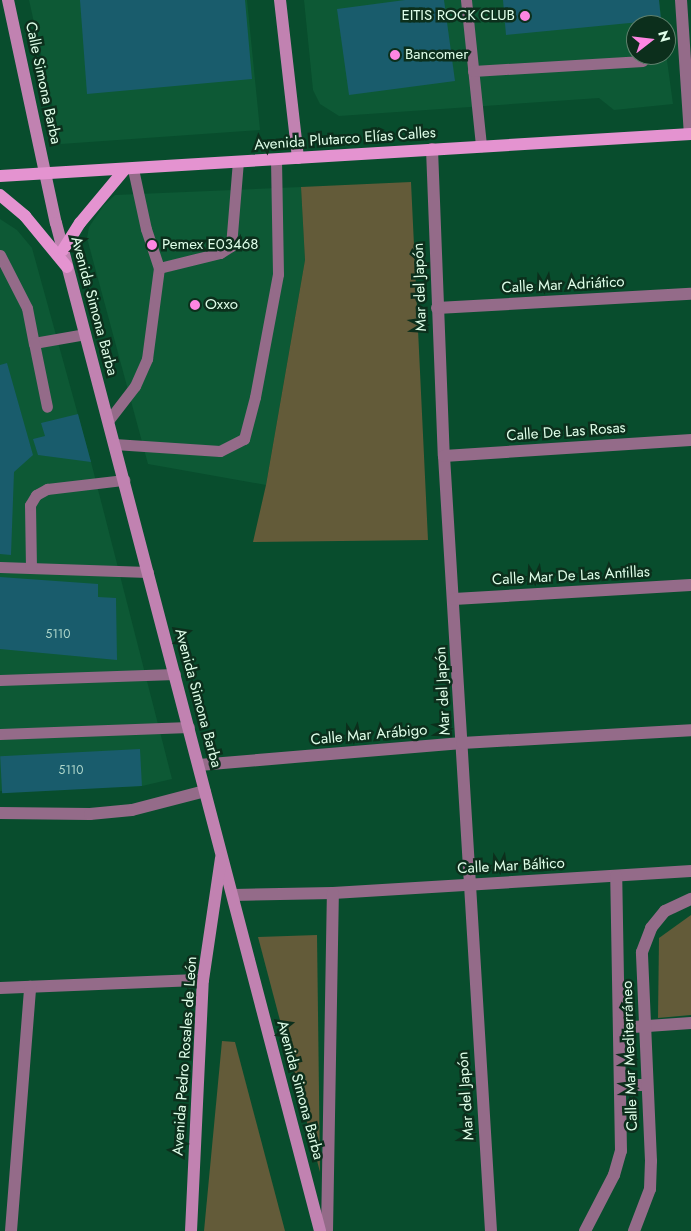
<!DOCTYPE html>
<html>
<head>
<meta charset="utf-8">
<style>
  body { margin:0 }
  #map { position:relative; width:691px; height:1231px; overflow:hidden; background:#084d2d; font-family:Jost,sans-serif }
  div>[style] { position:absolute }
  .built>* { inset:0; background:#0d5935 }
  .green>* { inset:0; background:#635b39 }
  .building>* { inset:0; background:#195c6c; transform-origin:0 0 }
  .lane>* { height:11px; margin:-5.5px; padding:0 5.5px; transform-origin:5.5px; border-radius:5.5px; background:#946b89 }
  .street>* { height:12px; margin:-6px; padding:0 6px; transform-origin:6px; border-radius:6px; background:#946b89 }
  .secondary>* { height:12px; margin:-6px; padding:0 6px; transform-origin:6px; border-radius:6px; background:#c182b1 }
  .primary>* { height:12px; margin:-6px; padding:0 6px; transform-origin:6px; border-radius:6px; background:#e493d0 }
  .dots>* { width:14px; height:14px; translate:-50% -50%; box-sizing:border-box; border:2px solid #0c2f1c; border-radius:50% }
  span { translate:-50% -50%; white-space:nowrap; text-align:center; line-height:1.15; -webkit-text-stroke:5px #0c2f1c; paint-order:stroke }
  .number-label { font-size:12px; color:#aed6ca }
  .number-label span { -webkit-text-stroke-width:0 }
  .poi-label { font-size:15px; color:#dffee9 }
  .right { translate:-100% -50%; text-align:right }
  .left { translate:0 -50%; text-align:left }
  .street-label { font-size:15px; color:#dffee9 }
  .north { position:absolute; left:626px; top:15px; width:50px; height:50px; box-sizing:border-box; background:#0c2f1c; border:1px solid #60826e; border-radius:50%; rotate:74deg; font-size:14px; font-weight:700; line-height:20px; text-align:center; color:#dffee9 }
  .north::after { content:''; display:block; margin:auto; width:18px; height:22px; background:#fd86e2; clip-path:polygon(50% 0,100% 100%,50% 72%,0 100%) }
</style>
</head>
<body>
<div id="map">
  <div class="built">
    <i style="clip-path:polygon(29px 0,247px 0,260px 130px,61px 144px)"></i>
    <i style="clip-path:polygon(304px 0,659px 0,662px 25px,636px 25px,636px 55px,666px 53px,673px 104px,614px 110px,599px 98px,339px 116px,320px 104px,313px 90px)"></i>
    <i style="clip-path:polygon(301px 187px,305px 260px,266px 485px,148px 464px,87px 238px,89px 227px,104px 205px,115px 195px)"></i>
    <i style="clip-path:polygon(0 219px,17px 230px,32px 248px,91px 462px,172px 779px,142px 786px,0 791px)"></i>
  </div>
  <div class="green">
    <i style="clip-path:polygon(411px 182px,428px 540px,253px 542px,266px 485px,305px 260px,301px 187px)"></i>
    <i style="clip-path:polygon(691px 915px,691px 1015px,658px 1018px,659px 938px)"></i>
    <i style="clip-path:polygon(317px 935px,320px 1172px,258px 937px)"></i>
    <i style="clip-path:polygon(222px 1041px,235px 1042px,285px 1231px,204px 1231px)"></i>
  </div>
  <div class="building">
    <i style="clip-path:polygon(80px 0,245px 0,252px 79px,87px 94px)"></i>
    <i style="clip-path:polygon(405px 0,444px 0,455px 81px,349px 95px,337px 9px)"></i>
    <i style="clip-path:polygon(503px 0,659px 0,661px 20px,506px 35px)"></i>
    <i style="clip-path:polygon(7px 363px,33px 455px,14px 472px,11px 555px,0 554px,0 365px)"></i>
    <i style="clip-path:polygon(78px 414px,91px 462px,38px 455px,33px 439px,45px 436px,41px 423px)"></i>
    <i style="clip-path:polygon(0 577px,98px 584px,98px 597px,116px 598px,117px 660px,0 649px)"></i>
    <i style="left:140px;top:749px;width:37px;height:140px;rotate:87deg"></i>
  </div>
  <div class="lane">
    <i style="left:466px;top:0;width:147px;rotate:84.1deg"></i>
    <i style="left:473px;top:71px;width:170px;rotate:-3.4deg"></i>
    <i style="left:133px;top:169px;width:61px;rotate:77.8deg"></i>
    <i style="left:146px;top:229px;width:41px;rotate:71.6deg"></i>
    <i style="left:0;top:255px;width:59px;rotate:63deg"></i>
    <i style="left:27px;top:308px;width:36px;rotate:79deg"></i>
    <i style="left:34px;top:343px;width:52px;rotate:-10deg"></i>
    <i style="left:34px;top:343px;width:65px;rotate:78.5deg"></i>
    <i style="left:108px;top:421px;width:44px;rotate:-52.4deg"></i>
    <i style="left:135px;top:386px;width:30px;rotate:-66deg"></i>
    <i style="left:147px;top:359px;width:92px;rotate:-82.5deg"></i>
    <i style="left:159px;top:268px;width:63px;rotate:-13.8deg"></i>
    <i style="left:220px;top:253px;width:13px;rotate:-32deg"></i>
    <i style="left:231px;top:246px;width:85px;rotate:-85.3deg"></i>
    <i style="left:114px;top:444px;width:106px;rotate:3.8deg"></i>
    <i style="left:220px;top:451px;width:27px;rotate:-27deg"></i>
    <i style="left:244px;top:439px;width:43px;rotate:-75.3deg"></i>
    <i style="left:255px;top:397px;width:125px;rotate:-79.4deg"></i>
    <i style="left:278px;top:274px;width:115px;rotate:-91deg"></i>
    <i style="left:0;top:567px;width:148px;rotate:1.9deg"></i>
    <i style="left:31px;top:568px;width:63px;rotate:-90.9deg"></i>
    <i style="left:30px;top:505px;width:12px;rotate:-59deg"></i>
    <i style="left:36px;top:495px;width:13px;rotate:-29deg"></i>
    <i style="left:47px;top:489px;width:78px;rotate:-6.7deg"></i>
    <i style="left:0;top:680px;width:175px;rotate:-2deg"></i>
    <i style="left:0;top:734px;width:189px;rotate:-2.1deg"></i>
  </div>
  <div class="street">
    <i style="left:681px;top:0;width:134px;rotate:86.2deg"></i>
    <i style="left:432px;top:149px;width:307px;rotate:87.8deg"></i>
    <i style="left:444px;top:456px;width:776px;rotate:86.53deg"></i>
    <i style="left:437px;top:308px;width:254px;rotate:-3.2deg"></i>
    <i style="left:444px;top:456px;width:248px;rotate:-3.7deg"></i>
    <i style="left:454px;top:599px;width:237px;rotate:-3.4deg"></i>
    <i style="left:199px;top:765px;width:264px;rotate:-4.8deg"></i>
    <i style="left:462px;top:743px;width:229px;rotate:-3.2deg"></i>
    <i style="left:0;top:813px;width:90px;rotate:0.6deg"></i>
    <i style="left:90px;top:814px;width:42px;rotate:-5.4deg"></i>
    <i style="left:132px;top:810px;width:75px;rotate:-14.6deg"></i>
    <i style="left:233px;top:895px;width:100px;rotate:-1.1deg"></i>
    <i style="left:333px;top:893px;width:359px;rotate:-3.5deg"></i>
    <i style="left:0;top:988px;width:203px;rotate:-2.3deg"></i>
    <i style="left:619px;top:1028px;width:72px;rotate:-4deg"></i>
    <i style="left:621px;top:1085px;width:26px"></i>
    <i style="left:11px;top:1231px;width:245px;rotate:-85.5deg"></i>
    <i style="left:327px;top:1231px;width:338px;rotate:-89deg"></i>
    <i style="left:585px;top:1231px;width:63px;rotate:-62.6deg"></i>
    <i style="left:614px;top:1175px;width:25px;rotate:-74deg"></i>
    <i style="left:621px;top:1151px;width:275px;rotate:-91deg"></i>
    <i style="left:634px;top:1231px;width:45px;rotate:-69.1deg"></i>
    <i style="left:650px;top:1189px;width:28px;rotate:-88deg"></i>
    <i style="left:651px;top:1161px;width:209px;rotate:-92.5deg"></i>
    <i style="left:642px;top:952px;width:26px;rotate:-69deg"></i>
    <i style="left:651px;top:928px;width:22px;rotate:-51deg"></i>
    <i style="left:665px;top:911px;width:29px;rotate:-25deg"></i>
  </div>
  <div class="secondary">
    <i style="left:8px;top:0;width:228px;rotate:77.9deg"></i>
    <i style="left:56px;top:223px;width:1042px;rotate:75.32deg"></i>
    <i style="left:280px;top:0;width:159px;rotate:83.5deg"></i>
    <i style="left:191px;top:1231px;width:251px;rotate:-87.3deg"></i>
    <i style="left:203px;top:980px;width:123px;rotate:-81.6deg"></i>
  </div>
  <div class="primary">
    <i style="left:0;top:176px;width:692px;rotate:-3.48deg"></i>
    <i style="left:0;top:195px;width:33px;rotate:40deg"></i>
    <i style="left:25px;top:216px;width:66px;rotate:50.5deg"></i>
    <i style="left:63px;top:250px;width:32px;rotate:-58deg"></i>
    <i style="left:80px;top:223px;width:70px;rotate:-50.2deg"></i>
  </div>
  <div class="dots">
    <i style="left:525px;top:16px;background:#fd86e2"></i>
    <i style="left:395px;top:55px;background:#fd86e2"></i>
    <i style="left:152px;top:245px;background:#fd86e2"></i>
    <i style="left:195px;top:305px;background:#fd86e2"></i>
  </div>
  <div class="number-label">
    <span style="left:58px;top:635px">5110</span>
    <span style="left:71px;top:771px">5110</span>
  </div>
  <div class="poi-label">
    <span class="right" style="left:515px;top:16px">EITIS ROCK CLUB</span>
    <span class="left" style="left:405px;top:55px">Bancomer</span>
    <span class="left" style="left:162px;top:245px">Pemex E03468</span>
    <span class="left" style="left:205px;top:305px">Oxxo</span>
  </div>
  <div class="street-label">
    <span style="left:43px;top:83px;rotate:78deg">Calle Simona Barba</span>
    <span style="left:345px;top:139px;rotate:-4deg">Avenida Plutarco Elías Calles</span>
    <span style="left:563px;top:285px;rotate:-3deg">Calle Mar Adriático</span>
    <span style="left:420px;top:287px;rotate:-92deg">Mar del Japón</span>
    <span style="left:94px;top:306px;rotate:75deg">Avenida Simona Barba</span>
    <span style="left:566px;top:432px;rotate:-4deg">Calle De Las Rosas</span>
    <span style="left:571px;top:576px;rotate:-3deg">Calle Mar De Las Antillas</span>
    <span style="left:443px;top:691px;rotate:-93deg">Mar del Japón</span>
    <span style="left:198px;top:698px;rotate:75deg">Avenida Simona Barba</span>
    <span style="left:369px;top:735px;rotate:-5deg">Calle Mar Arábigo</span>
    <span style="left:511px;top:866px;rotate:-3deg">Calle Mar Báltico</span>
    <span style="left:185px;top:1056px;rotate:-86deg">Avenida Pedro Rosales de León</span>
    <span style="left:630px;top:1056px;rotate:-92deg">Calle Mar Mediterráneo</span>
    <span style="left:300px;top:1090px;rotate:75deg">Avenida Simona Barba</span>
    <span style="left:466px;top:1096px;rotate:-94deg">Mar del Japón</span>
  </div>
  <div class="north">N</div>
</div>
</body>
</html>
